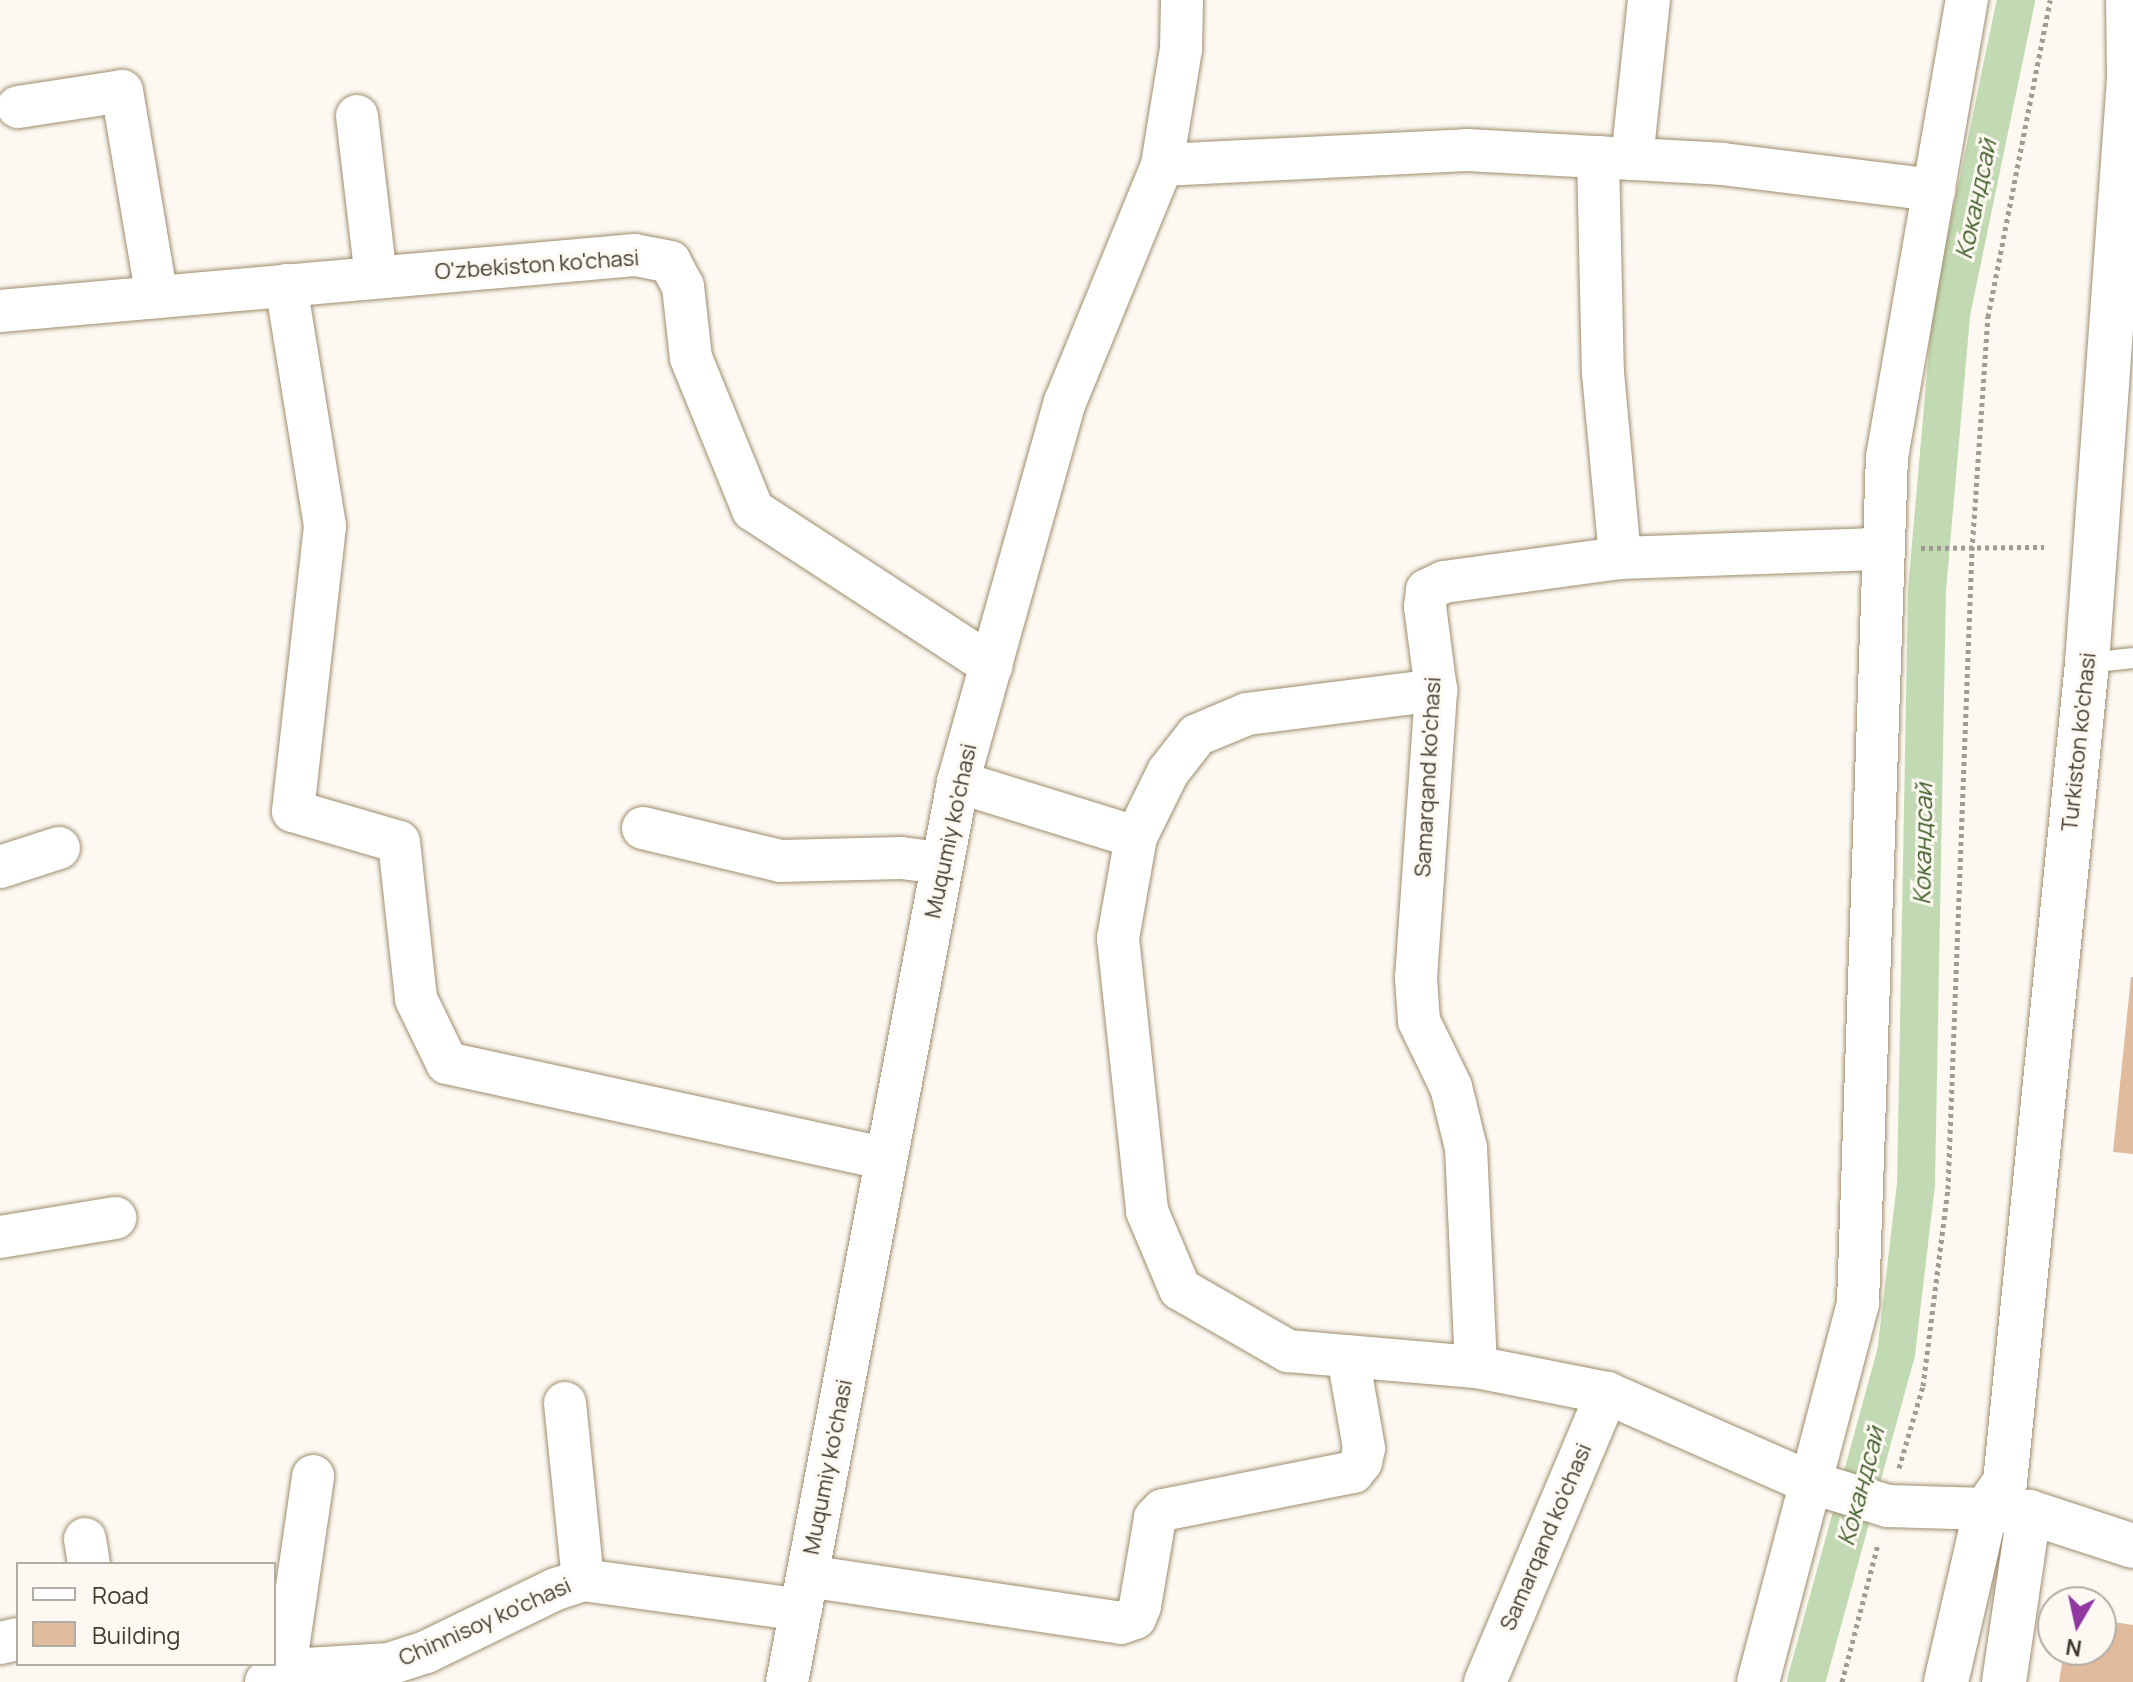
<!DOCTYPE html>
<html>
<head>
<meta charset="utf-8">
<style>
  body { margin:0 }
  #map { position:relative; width:2133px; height:1682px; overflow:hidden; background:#fdf9f2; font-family:Manrope,sans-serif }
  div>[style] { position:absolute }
  .canal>* { height:38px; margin:-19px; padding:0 19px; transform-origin:19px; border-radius:19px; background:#c2dab3 }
  .building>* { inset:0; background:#e0bb9e }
  .path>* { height:5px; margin-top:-2.5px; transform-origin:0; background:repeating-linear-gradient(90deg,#a19c92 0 4px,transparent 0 8px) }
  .roads { filter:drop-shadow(0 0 2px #9e8d6e) drop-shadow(0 0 2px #9e8d6e) }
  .lane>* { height:20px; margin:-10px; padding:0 10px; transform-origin:10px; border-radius:10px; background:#fff }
  .street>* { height:42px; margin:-21px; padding:0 21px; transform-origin:21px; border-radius:21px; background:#fff }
  .secondary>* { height:44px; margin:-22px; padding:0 22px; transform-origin:22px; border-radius:22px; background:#fff }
  .primary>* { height:44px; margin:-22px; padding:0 22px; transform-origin:22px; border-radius:22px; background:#fff }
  span { translate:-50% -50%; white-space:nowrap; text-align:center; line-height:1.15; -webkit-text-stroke:6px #fdf9f2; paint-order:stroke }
  .street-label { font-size:22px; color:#423b2e }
  .water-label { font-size:24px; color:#3e5c27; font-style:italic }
  .legend { position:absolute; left:16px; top:1562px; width:260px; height:104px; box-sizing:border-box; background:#fdf9f2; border:2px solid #b2ada4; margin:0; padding:10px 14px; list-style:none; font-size:24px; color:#423b2e }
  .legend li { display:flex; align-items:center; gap:16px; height:40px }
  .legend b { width:40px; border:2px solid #b2ada4 }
  .north { position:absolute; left:2037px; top:1586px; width:80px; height:80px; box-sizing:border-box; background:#fdf9f2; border:2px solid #b2ada4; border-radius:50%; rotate:189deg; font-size:22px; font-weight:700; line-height:32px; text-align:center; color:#423b2e }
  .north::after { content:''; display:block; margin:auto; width:28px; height:36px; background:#9037a2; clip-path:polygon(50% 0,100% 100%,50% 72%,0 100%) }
</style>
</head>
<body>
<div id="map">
  <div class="canal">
    <i style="left:1806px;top:1682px;width:340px;rotate:-74.7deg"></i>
    <i style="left:1896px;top:1354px;width:170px;rotate:-83.3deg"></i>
    <i style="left:1916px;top:1185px;width:595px;rotate:-88.94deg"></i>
    <i style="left:1927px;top:590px;width:277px;rotate:-85deg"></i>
    <i style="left:1951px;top:314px;width:321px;rotate:-78.3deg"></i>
  </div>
  <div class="building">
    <i style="clip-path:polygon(2131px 977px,2133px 977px,2133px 1154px,2113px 1152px)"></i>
    <i style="clip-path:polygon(2101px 1620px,2133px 1625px,2133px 1682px,2059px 1682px,2064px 1650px,2101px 1650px)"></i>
  </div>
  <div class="path">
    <i style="left:1921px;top:548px;width:123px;rotate:-0.5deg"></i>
    <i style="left:1899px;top:1468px;width:85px;rotate:-73.7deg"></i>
    <i style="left:1923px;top:1386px;width:199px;rotate:-82.8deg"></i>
    <i style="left:1948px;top:1189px;width:639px;rotate:-87.85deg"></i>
    <i style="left:1972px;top:550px;width:234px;rotate:-86.1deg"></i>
    <i style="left:1988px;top:317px;width:323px;rotate:-78.9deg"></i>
    <i style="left:1842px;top:1682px;width:143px;rotate:-75.4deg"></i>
  </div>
  <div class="roads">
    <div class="lane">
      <i style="left:2087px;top:663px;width:46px;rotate:-6.2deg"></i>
    </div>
    <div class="street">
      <i style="left:18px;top:107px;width:105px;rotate:-8.7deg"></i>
      <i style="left:122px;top:91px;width:209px;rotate:80.4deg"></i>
      <i style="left:357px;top:116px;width:162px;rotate:83.3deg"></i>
      <i style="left:1598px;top:157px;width:216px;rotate:88.7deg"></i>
      <i style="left:1603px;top:373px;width:186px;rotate:84.7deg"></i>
      <i style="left:1632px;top:159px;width:160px;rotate:-83.9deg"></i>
      <i style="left:1162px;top:165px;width:305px;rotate:-2.8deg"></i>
      <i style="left:1467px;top:150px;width:255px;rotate:3.1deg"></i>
      <i style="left:1722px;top:164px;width:214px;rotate:7deg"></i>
      <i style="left:286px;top:285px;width:244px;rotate:80.8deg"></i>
      <i style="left:325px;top:526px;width:287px;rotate:96.4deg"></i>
      <i style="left:293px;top:811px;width:110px;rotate:16.3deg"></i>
      <i style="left:399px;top:842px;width:158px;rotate:83.8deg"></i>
      <i style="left:416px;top:999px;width:71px;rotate:64.2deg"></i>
      <i style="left:447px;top:1063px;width:449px;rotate:12.3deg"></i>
      <i style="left:0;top:311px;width:637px;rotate:-5.04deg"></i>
      <i style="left:635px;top:255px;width:36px;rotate:11deg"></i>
      <i style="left:670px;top:262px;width:27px;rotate:62deg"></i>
      <i style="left:683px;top:286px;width:72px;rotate:83.7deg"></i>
      <i style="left:691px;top:358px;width:164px;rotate:67.8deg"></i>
      <i style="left:753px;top:510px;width:285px;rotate:33.1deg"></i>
      <i style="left:958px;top:782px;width:186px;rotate:17.2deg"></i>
      <i style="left:1136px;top:837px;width:103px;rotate:100.1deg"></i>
      <i style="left:1118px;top:938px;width:275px;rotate:83.9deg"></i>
      <i style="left:1147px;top:1211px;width:85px;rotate:67.1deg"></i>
      <i style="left:1180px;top:1289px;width:125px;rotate:29.9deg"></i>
      <i style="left:1288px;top:1351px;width:189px;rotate:4.9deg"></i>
      <i style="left:1476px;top:1367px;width:134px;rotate:11.2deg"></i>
      <i style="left:1607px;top:1393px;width:221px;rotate:23.8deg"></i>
      <i style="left:1809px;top:1482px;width:83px;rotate:16.9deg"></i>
      <i style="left:1888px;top:1506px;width:98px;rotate:1.8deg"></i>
      <i style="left:643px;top:828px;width:141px;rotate:13.5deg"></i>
      <i style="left:780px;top:861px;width:121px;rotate:-1.4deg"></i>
      <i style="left:901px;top:858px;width:41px;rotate:7deg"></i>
      <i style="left:1136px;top:837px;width:72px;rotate:-63.8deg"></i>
      <i style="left:1168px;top:772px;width:47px;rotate:-51.9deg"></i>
      <i style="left:1197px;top:735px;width:54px;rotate:-22.8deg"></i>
      <i style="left:1247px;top:714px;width:191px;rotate:-7.2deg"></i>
      <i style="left:0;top:867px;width:62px;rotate:-17.9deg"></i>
      <i style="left:0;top:1237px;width:117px;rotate:-9.4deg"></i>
      <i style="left:1476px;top:1367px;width:219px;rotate:-92.6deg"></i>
      <i style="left:1466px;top:1148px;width:63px;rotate:-103.8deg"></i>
      <i style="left:1451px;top:1087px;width:73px;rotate:-115.9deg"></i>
      <i style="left:1419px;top:1021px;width:43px;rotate:-94deg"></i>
      <i style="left:1416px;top:978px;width:289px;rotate:-86deg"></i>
      <i style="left:1436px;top:690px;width:84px;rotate:-97.5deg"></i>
      <i style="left:1425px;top:607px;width:17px;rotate:-83deg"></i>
      <i style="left:1427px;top:590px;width:19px;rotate:-25deg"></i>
      <i style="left:1444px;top:582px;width:178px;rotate:-7.8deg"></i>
      <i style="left:1620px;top:558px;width:264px;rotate:-2deg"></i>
      <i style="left:565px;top:1403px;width:178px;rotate:84.2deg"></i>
      <i style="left:85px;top:1539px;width:25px;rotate:81deg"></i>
      <i style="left:807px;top:1576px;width:317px;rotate:8.5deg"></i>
      <i style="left:1121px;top:1623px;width:15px;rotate:-20deg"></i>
      <i style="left:1135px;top:1618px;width:13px;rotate:-67deg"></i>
      <i style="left:1140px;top:1606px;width:89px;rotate:-80.3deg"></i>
      <i style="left:1155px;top:1518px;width:11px;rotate:-45deg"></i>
      <i style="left:1163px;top:1510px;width:194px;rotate:-11.3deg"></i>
      <i style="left:1353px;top:1472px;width:13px;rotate:-51deg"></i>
      <i style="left:1361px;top:1462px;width:14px;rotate:-78deg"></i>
      <i style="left:1364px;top:1448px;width:93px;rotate:-99.9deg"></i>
      <i style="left:0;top:1643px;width:18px;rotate:-13deg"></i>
      <i style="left:284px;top:1676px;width:202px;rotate:-81.7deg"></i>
      <i style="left:266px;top:1682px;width:42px;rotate:-18deg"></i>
      <i style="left:306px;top:1669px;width:83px;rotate:-3.4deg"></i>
      <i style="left:389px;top:1664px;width:39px;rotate:-18deg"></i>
      <i style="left:426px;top:1652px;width:144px;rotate:-25.9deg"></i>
      <i style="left:556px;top:1589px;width:28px;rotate:-18deg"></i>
      <i style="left:583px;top:1580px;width:220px;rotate:7.8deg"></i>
      <i style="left:787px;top:1682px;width:916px;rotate:-79.24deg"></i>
      <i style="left:958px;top:782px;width:395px;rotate:-74.3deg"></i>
      <i style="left:1065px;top:402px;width:256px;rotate:-67.7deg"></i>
      <i style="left:1162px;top:165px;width:118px;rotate:-80.7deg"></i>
      <i style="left:1181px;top:49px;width:49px;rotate:-88.8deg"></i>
      <i style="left:1485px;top:1682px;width:314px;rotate:-67.1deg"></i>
      <i style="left:1758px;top:1682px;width:392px;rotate:-75.2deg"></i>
      <i style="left:1858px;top:1303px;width:846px;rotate:-88.04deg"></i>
      <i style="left:1887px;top:457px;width:464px;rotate:-80.1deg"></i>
    </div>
    <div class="secondary">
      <i style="left:1986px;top:1509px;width:33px;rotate:-55deg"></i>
      <i style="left:2005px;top:1482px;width:823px;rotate:-84.28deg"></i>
      <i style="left:2087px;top:663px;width:587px;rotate:-85.89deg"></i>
      <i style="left:2129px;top:78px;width:78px;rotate:-90.7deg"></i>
    </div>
    <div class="primary">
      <i style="left:1946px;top:1682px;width:178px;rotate:-77deg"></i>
      <i style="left:1986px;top:1509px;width:43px;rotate:4deg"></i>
      <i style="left:2029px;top:1512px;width:109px;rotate:18.1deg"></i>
      <i style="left:2004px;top:1682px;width:172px;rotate:-81.6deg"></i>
    </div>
  </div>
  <div class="street-label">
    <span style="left:537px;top:265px;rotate:-4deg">O'zbekiston ko'chasi</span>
    <span style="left:2079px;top:742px;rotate:-84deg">Turkiston ko'chasi</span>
    <span style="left:1428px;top:777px;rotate:-87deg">Samarqand ko'chasi</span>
    <span style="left:951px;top:831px;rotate:-78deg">Muqumiy ko'chasi</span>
    <span style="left:828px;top:1467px;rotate:-79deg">Muqumiy ko'chasi</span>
    <span style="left:1546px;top:1537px;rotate:-67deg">Samarqand ko'chasi</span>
    <span style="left:485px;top:1622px;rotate:-24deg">Chinnisoy ko'chasi</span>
  </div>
  <div class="water-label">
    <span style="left:1975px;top:199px;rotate:-78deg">Кокандсай</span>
    <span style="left:1922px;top:844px;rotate:-89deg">Кокандсай</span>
    <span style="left:1860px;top:1486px;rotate:-75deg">Кокандсай</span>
  </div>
  <ul class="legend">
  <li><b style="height:10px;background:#fff"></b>Road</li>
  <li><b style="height:22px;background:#e0bb9e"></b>Building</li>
  </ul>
  <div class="north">N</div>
</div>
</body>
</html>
